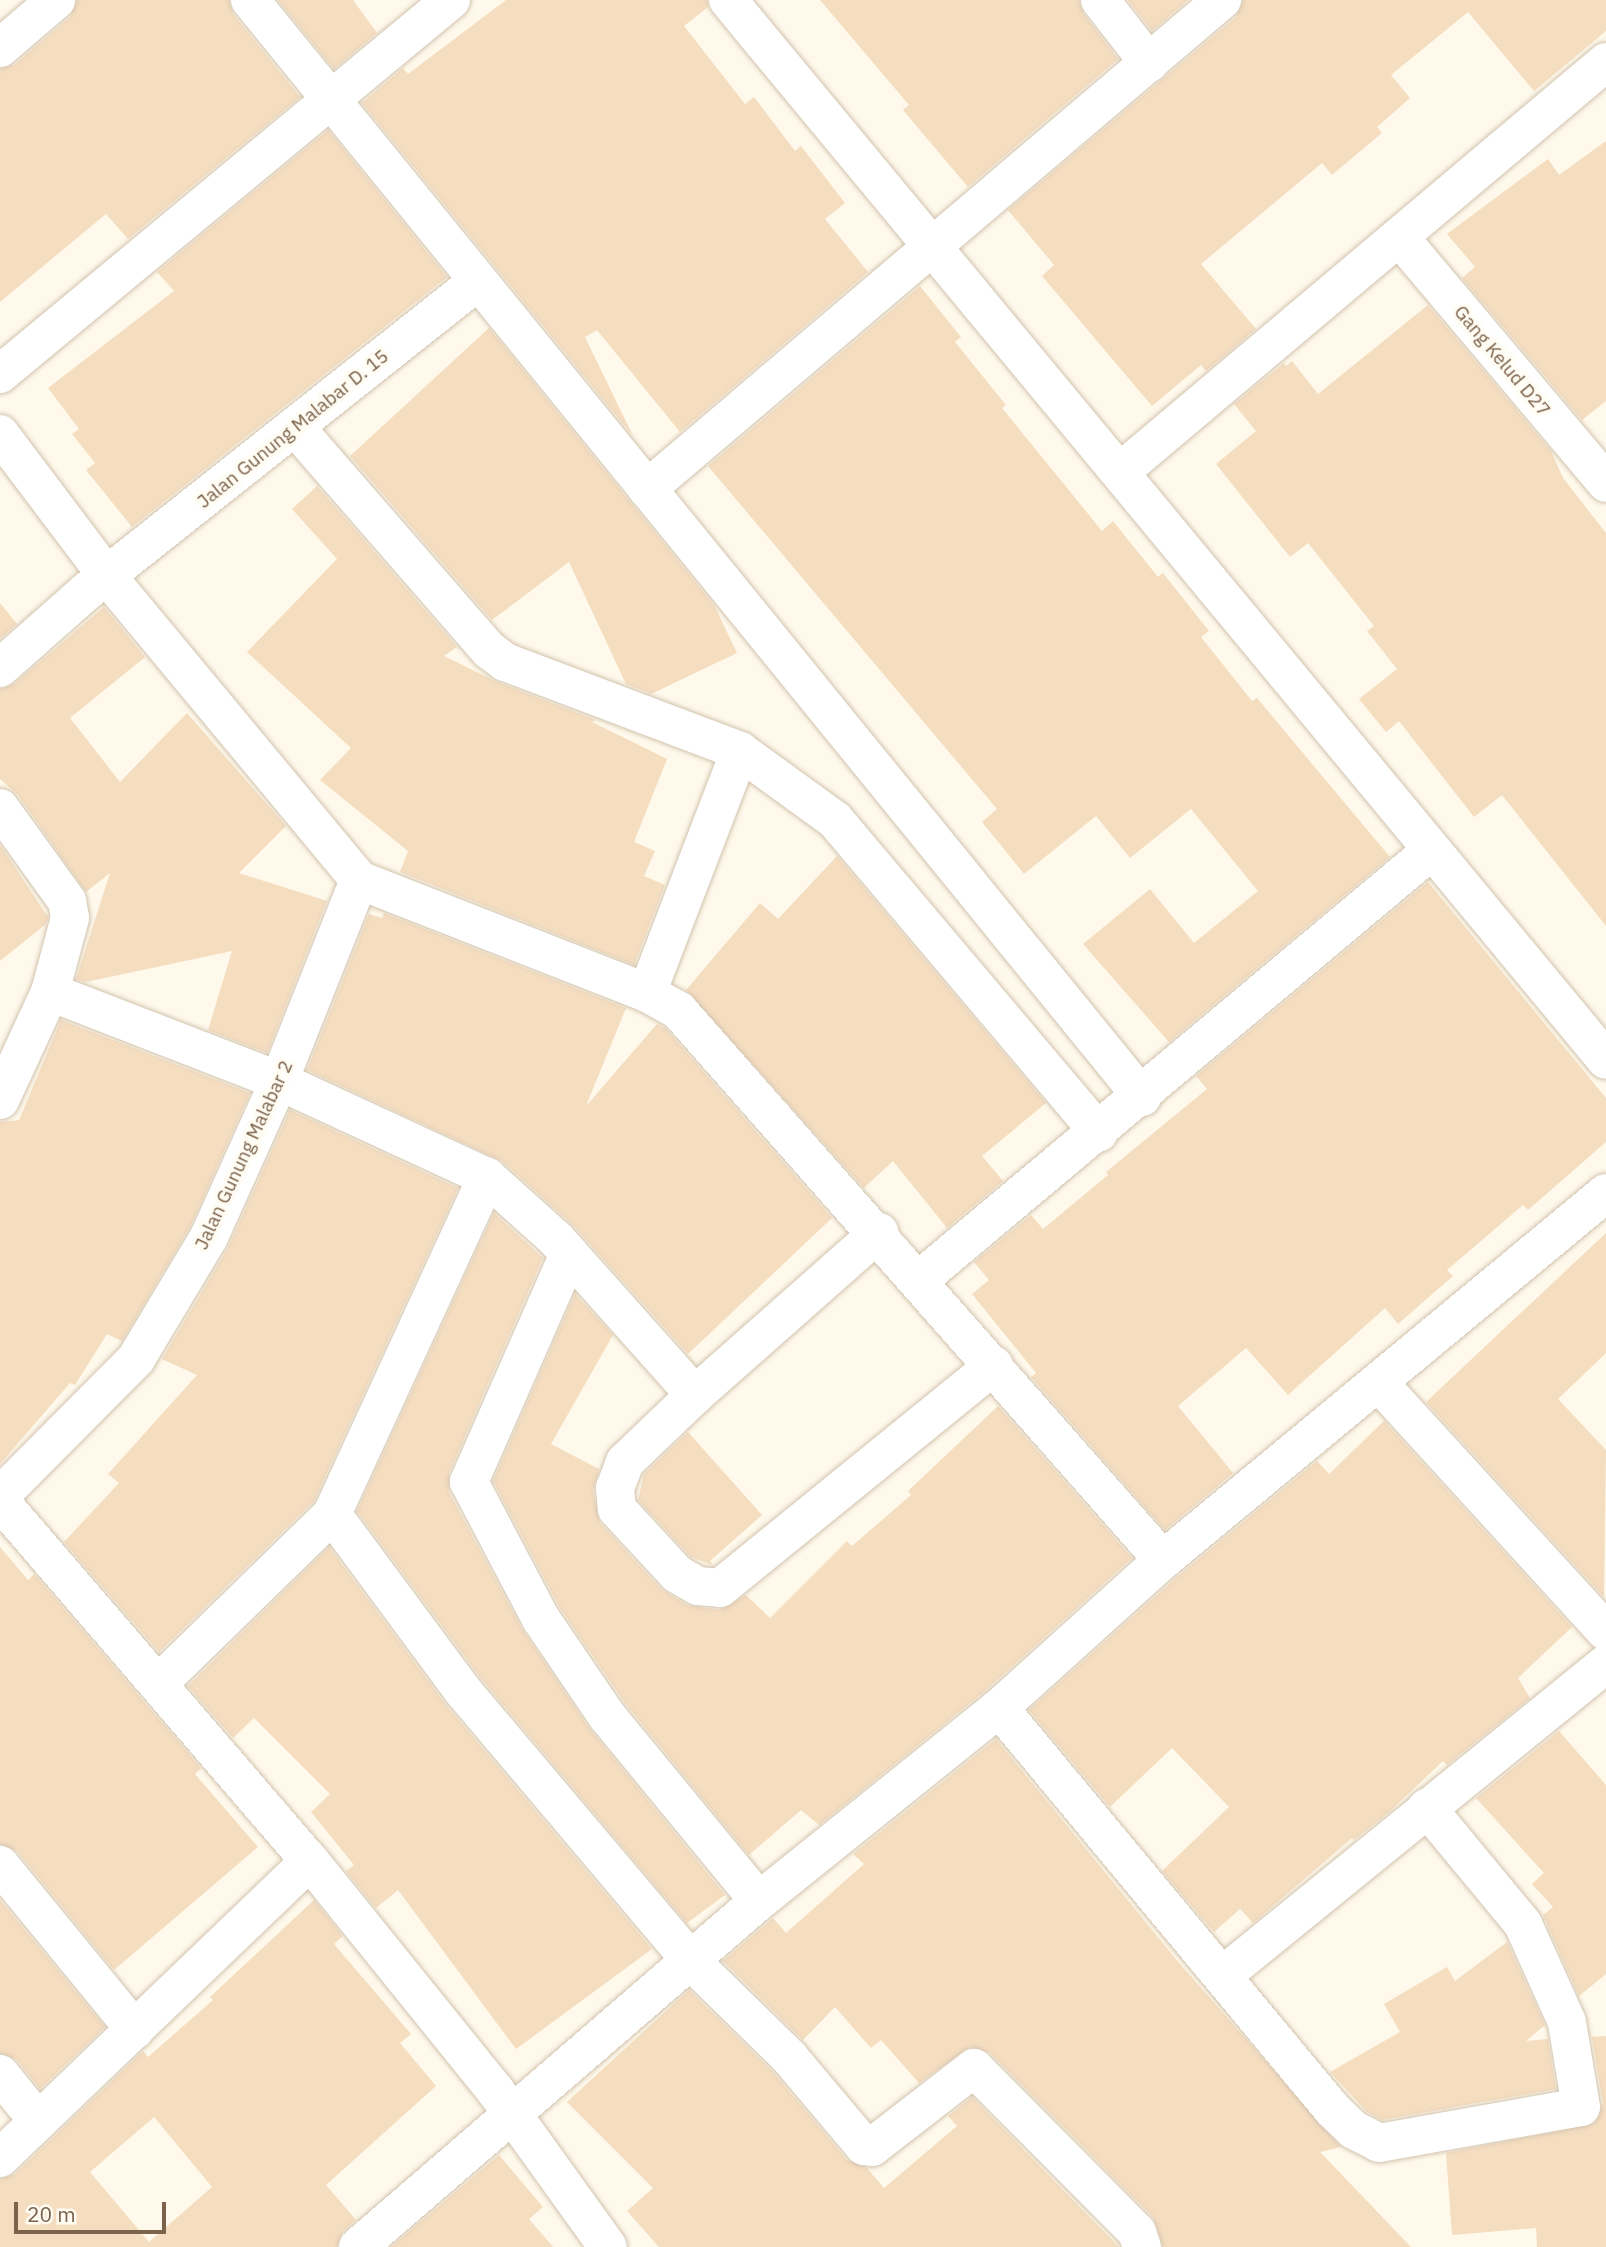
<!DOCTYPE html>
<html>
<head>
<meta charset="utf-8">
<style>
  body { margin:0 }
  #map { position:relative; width:1606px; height:2247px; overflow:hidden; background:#fef9eb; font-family:"IBM Plex Sans",sans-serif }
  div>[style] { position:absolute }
  .building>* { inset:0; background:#f5ddc0 }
  .roads { filter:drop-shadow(0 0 2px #d2c3ae) drop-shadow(0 0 2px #d2c3ae) }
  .minor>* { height:38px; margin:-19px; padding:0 19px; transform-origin:19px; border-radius:19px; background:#fff }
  span { translate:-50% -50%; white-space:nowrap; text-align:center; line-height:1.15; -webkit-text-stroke:7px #fffcf3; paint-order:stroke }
  .street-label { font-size:19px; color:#7c634b }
  .scale { position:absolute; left:14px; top:2202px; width:152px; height:32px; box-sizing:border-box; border:4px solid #7c634b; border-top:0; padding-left:9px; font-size:21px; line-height:24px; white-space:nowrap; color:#7c634b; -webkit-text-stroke:5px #fffcf3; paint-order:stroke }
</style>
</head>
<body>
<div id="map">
  <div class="building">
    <i style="clip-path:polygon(77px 0,229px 0,233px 14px,300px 97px,128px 239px,106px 214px,0 302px,0 69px,14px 65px,70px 17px)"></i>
    <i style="clip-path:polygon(278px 0,353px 0,377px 33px,334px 69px)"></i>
    <i style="clip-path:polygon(506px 0,707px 0,708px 7px,684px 26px,745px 104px,754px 97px,795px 151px,801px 146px,845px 203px,825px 219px,868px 272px,680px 432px,597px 330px,585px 337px,633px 436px,362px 103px,403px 68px,408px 74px)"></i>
    <i style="clip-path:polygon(820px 0,1079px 0,1083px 13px,1118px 59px,968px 187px,903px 110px,909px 105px)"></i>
    <i style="clip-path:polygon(1128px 0,1188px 0,1152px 31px)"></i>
    <i style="clip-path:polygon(1243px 0,1606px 0,1606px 31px,1534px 91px,1468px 12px,1391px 75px,1410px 98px,1377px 127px,1382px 133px,1332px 175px,1322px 163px,1201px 264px,1256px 329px,1206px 371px,1201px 365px,1152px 406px,1042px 276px,1054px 265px,1008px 210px,1236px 17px)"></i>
    <i style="clip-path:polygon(328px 130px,447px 277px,132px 527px,86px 470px,95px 463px,72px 434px,79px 429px,48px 388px,174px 291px,157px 272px)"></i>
    <i style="clip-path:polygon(1606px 141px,1606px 401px,1582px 420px,1462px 278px,1475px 267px,1447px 234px,1548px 159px,1559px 175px)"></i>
    <i style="clip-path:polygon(920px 286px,961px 337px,955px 342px,1006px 405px,1002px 408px,1102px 531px,1113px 521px,1158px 577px,1163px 573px,1209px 631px,1201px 637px,1252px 701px,1257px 698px,1390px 857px,1169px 1042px,1083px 944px,1150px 889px,1194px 943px,1258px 891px,1191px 809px,1130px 858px,1096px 816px,1024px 874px,982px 822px,997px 809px,708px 466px)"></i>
    <i style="clip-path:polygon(1428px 305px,1551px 451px,1563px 478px,1606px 533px,1606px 926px,1502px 795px,1474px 817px,1399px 721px,1386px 732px,1359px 699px,1397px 669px,1367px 631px,1374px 626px,1308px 543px,1290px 557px,1216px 464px,1256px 431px,1234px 404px,1284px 363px,1286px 366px,1292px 361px,1318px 394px)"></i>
    <i style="clip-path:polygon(489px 328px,714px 605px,737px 653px,651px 694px,626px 684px,569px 562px,492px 620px,350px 456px)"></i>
    <i style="clip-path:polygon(317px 486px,457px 647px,444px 656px,497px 682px,596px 720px,592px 722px,667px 759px,634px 842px,655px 851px,644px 876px,665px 885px,634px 965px,400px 872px,408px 851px,320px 780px,351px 748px,247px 652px,337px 559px,292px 509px)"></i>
    <i style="clip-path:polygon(0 603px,17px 624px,0 639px)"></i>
    <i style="clip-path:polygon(104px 607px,145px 657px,70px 718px,120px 782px,187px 713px,286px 826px,239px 873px,327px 901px,267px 1053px,208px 1030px,232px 951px,86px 982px,76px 979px,110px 873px,86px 892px,18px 795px,0 779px,0 689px,14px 684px)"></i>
    <i style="clip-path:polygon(0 845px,48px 917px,46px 924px,0 961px)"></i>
    <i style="clip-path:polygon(837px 856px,1046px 1103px,982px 1156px,1003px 1181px,947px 1228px,893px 1161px,864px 1188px,686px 990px,760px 903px,778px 919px)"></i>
    <i style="clip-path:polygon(1428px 882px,1606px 1098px,1606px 1142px,1528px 1210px,1523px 1205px,1447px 1270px,1453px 1276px,1398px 1324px,1385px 1308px,1288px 1395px,1246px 1348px,1178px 1406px,1233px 1473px,1165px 1530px,1031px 1377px,1036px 1373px,972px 1294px,989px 1280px,974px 1262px,1031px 1215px,1043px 1229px,1108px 1175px,1106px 1172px,1207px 1089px,1196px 1076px)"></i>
    <i style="clip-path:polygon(384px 913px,626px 1008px,586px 1106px,657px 1024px,665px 1028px,832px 1218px,688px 1354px,572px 1224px,502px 1161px,307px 1070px,369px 914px,382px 918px)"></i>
    <i style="clip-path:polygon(61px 1020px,250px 1093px,190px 1227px,122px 1341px,107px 1334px,75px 1385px,70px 1383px,0 1464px,0 1122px,19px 1120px)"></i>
    <i style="clip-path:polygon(290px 1110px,458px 1188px,314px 1501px,159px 1652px,64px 1542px,119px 1483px,108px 1474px,197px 1375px,162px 1359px,228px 1248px)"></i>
    <i style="clip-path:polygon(494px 1213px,543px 1258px,449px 1473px,449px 1492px,522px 1629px,589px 1728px,725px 1895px,687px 1923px,480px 1677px,357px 1511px)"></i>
    <i style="clip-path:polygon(1606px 1233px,1606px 1353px,1558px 1399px,1606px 1450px,1604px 1597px,1426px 1402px)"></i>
    <i style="clip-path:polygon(575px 1294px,613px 1335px,551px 1444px,599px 1469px,593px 1490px,600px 1523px,661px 1589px,687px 1605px,719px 1610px,746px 1595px,770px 1618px,847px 1541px,852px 1546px,911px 1495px,908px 1491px,998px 1406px,1132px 1558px,985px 1691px,819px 1825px,801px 1810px,749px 1855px,625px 1703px,560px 1608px,493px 1481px)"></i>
    <i style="clip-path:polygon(1384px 1421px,1572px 1627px,1518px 1678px,1530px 1698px,1447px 1765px,1443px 1761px,1389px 1812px,1354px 1840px,1352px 1838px,1253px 1923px,1240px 1909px,1214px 1932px,1162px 1871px,1229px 1807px,1172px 1748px,1110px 1807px,1029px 1710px,1177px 1577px,1317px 1461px,1329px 1474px)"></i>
    <i style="clip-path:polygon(688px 1432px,762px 1515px,710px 1561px,713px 1565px,691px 1557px,638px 1500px,644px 1474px)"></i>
    <i style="clip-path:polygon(0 1547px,28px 1580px,34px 1574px,201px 1768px,195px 1774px,258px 1847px,114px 1970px,17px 1851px,0 1844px)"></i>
    <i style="clip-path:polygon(329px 1547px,446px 1705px,652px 1949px,516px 2049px,398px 1890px,376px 1908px,346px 1871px,354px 1865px,311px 1812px,330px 1794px,254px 1718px,233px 1738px,188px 1686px)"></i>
    <i style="clip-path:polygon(1559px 1731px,1606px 1785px,1606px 1974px,1579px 1996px,1543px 1915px,1553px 1907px,1532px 1884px,1544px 1873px,1476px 1798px)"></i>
    <i style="clip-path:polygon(996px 1739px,1179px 1963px,1341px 2147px,1320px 2152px,1411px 2247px,1163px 2247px,1153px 2217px,989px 2052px,970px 2047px,919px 2083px,881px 2040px,871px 2048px,835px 2007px,803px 2040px,723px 1961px,773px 1918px,786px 1933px,864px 1864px,853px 1854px)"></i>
    <i style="clip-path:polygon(0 1900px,105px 2027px,40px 2089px,17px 2060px,0 2053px)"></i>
    <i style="clip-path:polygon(evenodd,314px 1900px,343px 1936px,334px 1944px,411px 2034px,400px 2043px,436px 2086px,326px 2185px,356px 2220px,343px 2231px,337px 2247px,0 2247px,0 2179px,15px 2174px,143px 2051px,148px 2057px,213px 2000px,210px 1997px,314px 1900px,154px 2117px,212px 2187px,149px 2242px,90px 2172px,154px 2117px)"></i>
    <i style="clip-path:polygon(1507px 1942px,1545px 2025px,1526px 2041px,1548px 2039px,1556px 2089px,1382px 2120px,1367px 2112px,1330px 2072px,1400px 2032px,1384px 2004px,1447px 1967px,1455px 1981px)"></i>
    <i style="clip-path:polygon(689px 1990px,773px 2072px,847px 2160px,867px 2168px,884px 2188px,957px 2126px,948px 2116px,972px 2097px,1119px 2247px,659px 2247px,627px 2211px,653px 2188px,567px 2102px)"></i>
    <i style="clip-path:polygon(1606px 2036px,1606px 2247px,1537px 2247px,1536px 2228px,1452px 2235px,1446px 2153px,1594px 2124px,1603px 2104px,1592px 2037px)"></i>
    <i style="clip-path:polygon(499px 2155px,543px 2207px,529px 2219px,553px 2247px,391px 2247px)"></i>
  </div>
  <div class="roads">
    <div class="minor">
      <i style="left:250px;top:0;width:1414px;rotate:50.88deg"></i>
      <i style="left:728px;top:0;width:1376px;rotate:50.36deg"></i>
      <i style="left:1100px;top:0;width:80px;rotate:52.1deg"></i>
      <i style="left:0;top:48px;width:74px;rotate:-40.6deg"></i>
      <i style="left:1400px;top:238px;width:320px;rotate:49.9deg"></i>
      <i style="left:0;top:374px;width:586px;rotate:-39.67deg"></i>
      <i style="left:295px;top:427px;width:296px;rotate:49deg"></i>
      <i style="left:489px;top:650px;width:20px;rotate:37deg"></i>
      <i style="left:505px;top:662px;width:251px;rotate:20.7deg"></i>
      <i style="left:740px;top:751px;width:117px;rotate:36deg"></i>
      <i style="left:835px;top:820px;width:409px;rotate:49.8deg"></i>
      <i style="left:0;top:434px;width:178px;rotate:53deg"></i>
      <i style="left:107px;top:576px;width:395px;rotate:50.3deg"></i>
      <i style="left:359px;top:880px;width:309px;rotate:21.4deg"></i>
      <i style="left:647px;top:993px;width:37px;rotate:29deg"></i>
      <i style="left:679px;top:1011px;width:732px;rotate:48.6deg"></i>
      <i style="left:1120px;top:472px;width:636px;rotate:-40.15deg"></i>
      <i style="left:647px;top:489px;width:755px;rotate:-40.38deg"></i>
      <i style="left:0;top:668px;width:116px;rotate:-41.5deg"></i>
      <i style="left:87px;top:591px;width:499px;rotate:-38.4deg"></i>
      <i style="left:0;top:808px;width:115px;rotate:54.2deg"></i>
      <i style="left:67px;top:901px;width:17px;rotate:80deg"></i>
      <i style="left:70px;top:918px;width:77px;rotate:105.1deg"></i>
      <i style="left:50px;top:992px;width:119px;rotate:114.8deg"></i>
      <i style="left:50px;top:992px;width:246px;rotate:21.2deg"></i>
      <i style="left:279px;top:1081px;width:229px;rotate:24.8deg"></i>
      <i style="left:487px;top:1177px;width:93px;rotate:41.9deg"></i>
      <i style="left:556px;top:1239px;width:209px;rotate:48.3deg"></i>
      <i style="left:695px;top:1395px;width:97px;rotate:136.3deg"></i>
      <i style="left:625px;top:1462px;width:28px;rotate:111deg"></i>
      <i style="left:615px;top:1488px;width:21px;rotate:85deg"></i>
      <i style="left:617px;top:1509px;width:88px;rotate:47.3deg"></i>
      <i style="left:677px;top:1574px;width:24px;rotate:30deg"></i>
      <i style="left:698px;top:1586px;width:22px;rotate:5deg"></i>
      <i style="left:720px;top:1588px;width:353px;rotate:-39.1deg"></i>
      <i style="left:647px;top:993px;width:259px;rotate:-69deg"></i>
      <i style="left:569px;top:1254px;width:249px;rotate:113.7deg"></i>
      <i style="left:469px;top:1482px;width:155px;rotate:62.3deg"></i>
      <i style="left:541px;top:1619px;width:117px;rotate:55.8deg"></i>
      <i style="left:607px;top:1716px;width:239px;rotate:50.6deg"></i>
      <i style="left:919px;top:1280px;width:669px;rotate:-39.97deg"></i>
      <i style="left:1378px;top:1382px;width:338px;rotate:47.6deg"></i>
      <i style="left:695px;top:1395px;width:246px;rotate:-41.5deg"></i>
      <i style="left:0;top:1496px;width:193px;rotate:-45.2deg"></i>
      <i style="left:136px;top:1359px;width:142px;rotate:-59.1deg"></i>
      <i style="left:209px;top:1237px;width:171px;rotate:-65.8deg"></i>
      <i style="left:279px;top:1081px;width:216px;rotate:-68.3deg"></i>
      <i style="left:0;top:1501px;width:475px;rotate:49.3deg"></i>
      <i style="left:310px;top:1861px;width:294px;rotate:51.1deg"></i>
      <i style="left:495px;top:2090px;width:193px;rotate:54.3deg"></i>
      <i style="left:332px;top:1514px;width:220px;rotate:53.5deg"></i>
      <i style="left:463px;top:1691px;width:355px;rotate:49.8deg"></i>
      <i style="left:692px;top:1962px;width:136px;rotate:44.4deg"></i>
      <i style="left:789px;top:2057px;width:116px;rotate:49.9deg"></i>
      <i style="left:864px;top:2146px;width:8px;rotate:7deg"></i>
      <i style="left:872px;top:2147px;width:129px;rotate:-37.8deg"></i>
      <i style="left:974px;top:2068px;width:231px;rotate:45.2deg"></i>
      <i style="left:1137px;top:2232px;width:16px;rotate:72deg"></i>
      <i style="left:158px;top:1684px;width:243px;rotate:-44.3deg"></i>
      <i style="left:332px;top:1514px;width:371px;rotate:-65.3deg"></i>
      <i style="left:999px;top:1708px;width:521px;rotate:50.29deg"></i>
      <i style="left:1332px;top:2109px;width:30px;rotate:44deg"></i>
      <i style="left:1354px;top:2130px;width:28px;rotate:27deg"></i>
      <i style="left:1379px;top:2143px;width:205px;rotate:-10.1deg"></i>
      <i style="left:1581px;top:2107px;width:86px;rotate:-99.4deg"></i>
      <i style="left:1567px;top:2022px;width:107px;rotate:-114.2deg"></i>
      <i style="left:1523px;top:1924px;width:151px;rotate:-129.6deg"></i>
      <i style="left:0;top:1865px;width:213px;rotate:50.7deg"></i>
      <i style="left:1222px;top:1976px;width:495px;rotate:-39.1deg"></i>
      <i style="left:0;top:2074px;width:60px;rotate:51deg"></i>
      <i style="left:0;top:2158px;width:429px;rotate:-43.8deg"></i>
      <i style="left:358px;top:2247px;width:530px;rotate:-40.79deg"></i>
      <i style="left:759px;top:1901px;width:308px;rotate:-38.8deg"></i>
      <i style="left:999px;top:1708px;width:221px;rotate:-42.1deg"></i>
      <i style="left:1163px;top:1560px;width:575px;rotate:-39.64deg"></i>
    </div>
  </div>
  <div class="street-label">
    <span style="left:1502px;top:361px;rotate:50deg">Gang Kelud D27</span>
    <span style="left:293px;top:429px;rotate:-39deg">Jalan Gunung Malabar D. 15</span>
    <span style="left:244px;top:1155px;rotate:-65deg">Jalan Gunung Malabar 2</span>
  </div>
  <div class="scale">20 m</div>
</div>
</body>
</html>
